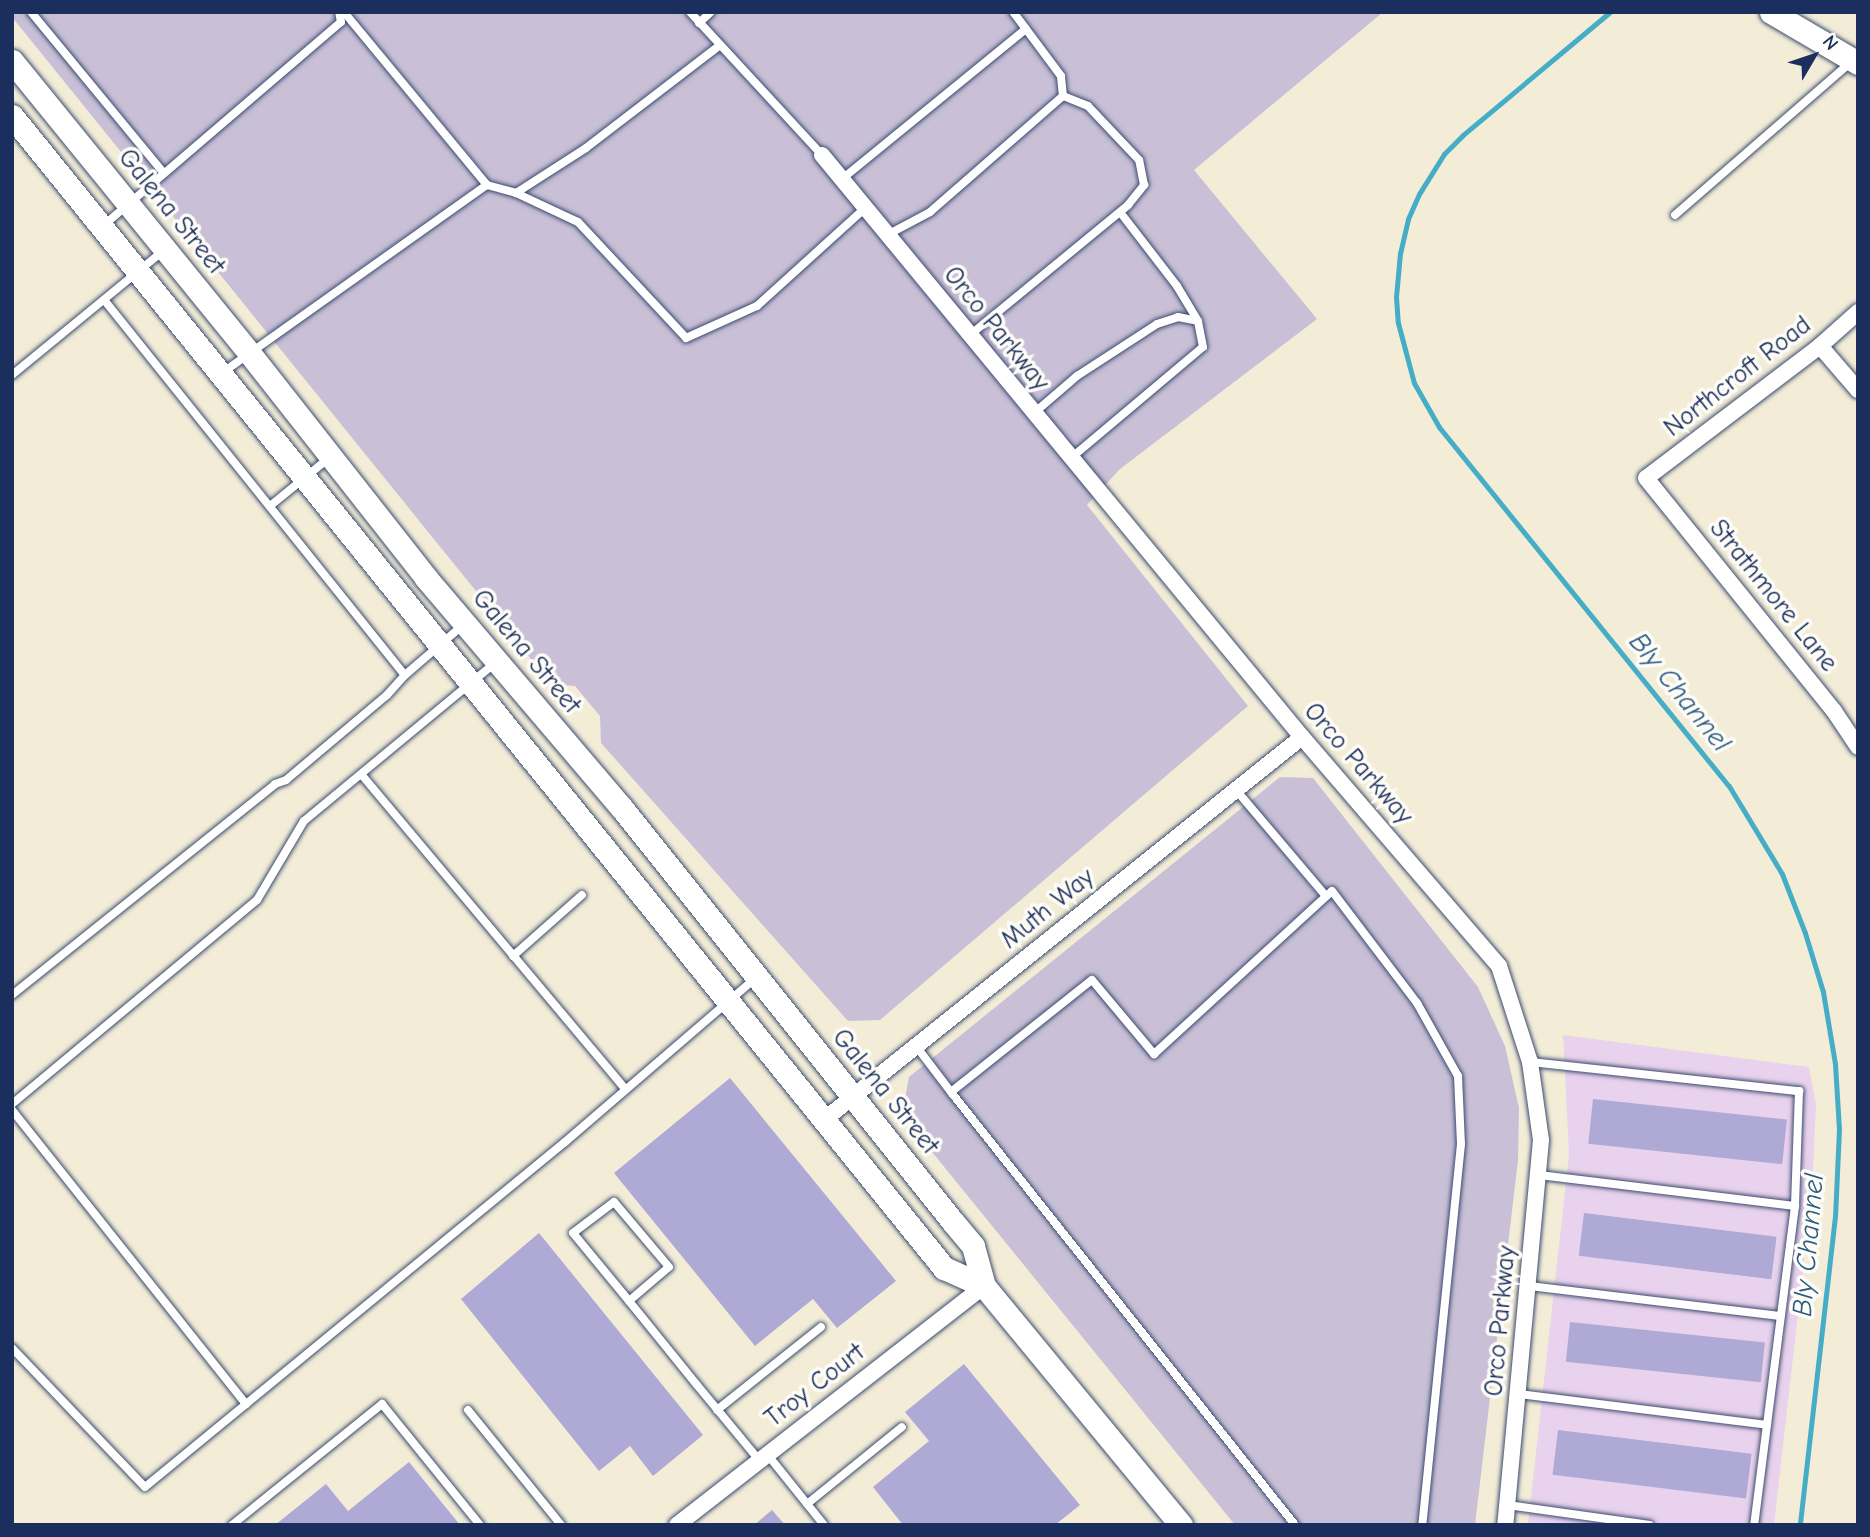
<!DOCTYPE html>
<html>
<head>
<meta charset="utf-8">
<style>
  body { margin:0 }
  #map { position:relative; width:1870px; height:1537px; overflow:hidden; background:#f3edd8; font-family:"Comic Neue",sans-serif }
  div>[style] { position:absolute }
  .built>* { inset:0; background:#e9d2ed }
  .industrial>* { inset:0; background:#c9bfd7 }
  .stream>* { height:5px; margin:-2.5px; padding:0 2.5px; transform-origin:2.5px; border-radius:2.5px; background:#45adc5 }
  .building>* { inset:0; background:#afa9d6; transform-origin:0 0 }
  .roads { filter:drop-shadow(0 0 2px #3b4c70) drop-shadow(0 0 2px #3b4c70) }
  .lane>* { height:8px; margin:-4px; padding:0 4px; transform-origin:4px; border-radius:4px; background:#fff }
  .street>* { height:16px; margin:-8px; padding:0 8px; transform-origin:8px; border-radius:8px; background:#fff }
  .secondary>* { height:23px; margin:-11.5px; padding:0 11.5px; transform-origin:11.5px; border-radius:11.5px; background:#fff }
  span { translate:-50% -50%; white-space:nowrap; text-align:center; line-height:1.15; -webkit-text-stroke:7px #fdfcf7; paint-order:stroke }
  .street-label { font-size:26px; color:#1b2f5e }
  .water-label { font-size:28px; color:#2a5b82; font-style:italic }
  .frame { position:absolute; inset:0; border:14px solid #1b2f5e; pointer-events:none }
  .north { position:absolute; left:1779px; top:21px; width:70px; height:70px; -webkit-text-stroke:5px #fdfcf7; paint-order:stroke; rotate:51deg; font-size:19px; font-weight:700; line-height:28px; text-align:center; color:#1b2f5e }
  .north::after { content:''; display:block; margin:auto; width:24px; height:32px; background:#1b2f5e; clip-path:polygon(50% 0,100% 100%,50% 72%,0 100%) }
</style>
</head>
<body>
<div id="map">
  <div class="built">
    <i style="clip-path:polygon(1563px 1035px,1809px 1067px,1816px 1105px,1812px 1190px,1774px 1525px,1528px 1525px,1569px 1155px)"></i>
  </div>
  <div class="industrial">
    <i style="clip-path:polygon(12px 12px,1383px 12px,1194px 170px,1317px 319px,1120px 469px,1087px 505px,1248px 706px,880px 1020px,848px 1021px,601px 743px,600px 716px,575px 686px,551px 684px,12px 17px)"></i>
    <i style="clip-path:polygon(1280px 777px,1313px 778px,1478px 987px,1505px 1046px,1519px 1108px,1518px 1160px,1475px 1525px,1235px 1525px,902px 1115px,909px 1077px)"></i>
  </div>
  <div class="stream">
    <i style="left:1610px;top:12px;width:192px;rotate:140.1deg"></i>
    <i style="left:1463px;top:135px;width:27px;rotate:135deg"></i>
    <i style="left:1444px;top:154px;width:47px;rotate:122deg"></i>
    <i style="left:1419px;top:194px;width:27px;rotate:114deg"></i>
    <i style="left:1408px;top:219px;width:35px;rotate:103deg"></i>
    <i style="left:1400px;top:253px;width:44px;rotate:95.2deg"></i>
    <i style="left:1396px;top:297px;width:26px;rotate:86deg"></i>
    <i style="left:1398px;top:323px;width:62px;rotate:75.1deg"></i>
    <i style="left:1414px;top:383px;width:51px;rotate:60.4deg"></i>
    <i style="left:1439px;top:427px;width:461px;rotate:51.1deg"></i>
    <i style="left:1729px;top:786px;width:103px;rotate:58.9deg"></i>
    <i style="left:1782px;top:874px;width:63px;rotate:68.7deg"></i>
    <i style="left:1805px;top:933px;width:62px;rotate:73deg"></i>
    <i style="left:1823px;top:992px;width:73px;rotate:80.5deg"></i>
    <i style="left:1835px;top:1064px;width:65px;rotate:86.5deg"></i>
    <i style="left:1839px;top:1129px;width:87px;rotate:92.6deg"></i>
    <i style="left:1835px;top:1216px;width:311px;rotate:96.5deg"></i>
  </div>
  <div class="building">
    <i style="clip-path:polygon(730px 1078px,896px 1281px,837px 1328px,813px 1299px,755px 1346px,614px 1173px)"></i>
    <i style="left:1593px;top:1099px;width:195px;height:45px;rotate:6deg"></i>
    <i style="left:1584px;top:1213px;width:194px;height:43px;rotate:7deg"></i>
    <i style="clip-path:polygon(539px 1233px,703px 1435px,653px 1476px,630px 1446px,599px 1471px,461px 1299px)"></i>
    <i style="left:1570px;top:1322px;width:196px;height:40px;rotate:6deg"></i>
    <i style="clip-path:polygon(964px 1364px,1080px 1505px,1055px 1525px,903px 1525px,873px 1487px,929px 1441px,905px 1412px)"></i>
    <i style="left:1558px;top:1430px;width:195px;height:45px;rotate:7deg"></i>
    <i style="clip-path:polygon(409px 1462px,460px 1525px,275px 1525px,326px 1484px,348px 1511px)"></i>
    <i style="clip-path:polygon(772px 1510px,785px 1525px,754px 1525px)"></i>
  </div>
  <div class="roads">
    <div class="lane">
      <i style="left:31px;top:12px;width:207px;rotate:50.5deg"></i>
      <i style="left:690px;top:12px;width:195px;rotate:47.3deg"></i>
      <i style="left:699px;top:23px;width:16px;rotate:-43deg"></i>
      <i style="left:842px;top:179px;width:237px;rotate:-39.2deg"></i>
      <i style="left:1026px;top:29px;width:21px;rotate:-127deg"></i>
      <i style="left:487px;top:185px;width:30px;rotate:15deg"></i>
      <i style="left:516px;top:193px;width:83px;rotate:-32.7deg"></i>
      <i style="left:586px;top:148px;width:168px;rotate:-37.5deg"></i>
      <i style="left:516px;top:193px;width:68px;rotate:25.1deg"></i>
      <i style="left:578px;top:222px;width:158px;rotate:47deg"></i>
      <i style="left:686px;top:338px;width:78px;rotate:-24.3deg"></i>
      <i style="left:757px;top:306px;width:146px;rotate:-42.2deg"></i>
      <i style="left:1675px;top:215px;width:233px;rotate:-41deg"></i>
      <i style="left:104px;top:225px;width:312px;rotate:-40.6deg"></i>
      <i style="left:341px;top:22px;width:10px;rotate:-101deg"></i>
      <i style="left:887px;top:235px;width:49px;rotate:-28.1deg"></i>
      <i style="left:930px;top:212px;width:176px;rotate:-41.1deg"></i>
      <i style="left:1063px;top:96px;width:20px;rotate:-96deg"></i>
      <i style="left:1061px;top:76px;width:59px;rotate:-126.7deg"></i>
      <i style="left:105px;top:301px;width:479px;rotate:51.3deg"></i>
      <i style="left:405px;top:675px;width:78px;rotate:-40.8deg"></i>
      <i style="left:970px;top:335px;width:205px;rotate:-39.4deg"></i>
      <i style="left:1128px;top:205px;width:26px;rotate:-51deg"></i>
      <i style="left:1144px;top:185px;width:25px;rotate:-101deg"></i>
      <i style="left:1139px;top:160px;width:74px;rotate:-133.4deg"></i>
      <i style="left:1088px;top:106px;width:27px;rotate:-158deg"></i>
      <i style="left:222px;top:373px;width:325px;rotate:-35.4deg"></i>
      <i style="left:487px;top:185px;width:224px;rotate:-129.6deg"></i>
      <i style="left:12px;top:375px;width:195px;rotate:-39.4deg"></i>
      <i style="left:1034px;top:413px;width:57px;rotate:-40.7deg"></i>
      <i style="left:1077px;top:376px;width:95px;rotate:-33deg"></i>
      <i style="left:1157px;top:324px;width:22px;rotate:-18deg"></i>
      <i style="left:1178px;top:317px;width:20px;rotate:11deg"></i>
      <i style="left:1071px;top:458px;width:172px;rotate:-40.1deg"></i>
      <i style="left:1203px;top:347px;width:26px;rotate:-101deg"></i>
      <i style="left:1198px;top:321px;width:41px;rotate:-121deg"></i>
      <i style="left:1177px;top:286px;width:93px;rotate:-127.6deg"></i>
      <i style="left:270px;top:506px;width:77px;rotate:-39.2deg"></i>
      <i style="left:361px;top:774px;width:411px;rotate:50deg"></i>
      <i style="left:1236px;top:790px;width:139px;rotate:49.7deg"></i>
      <i style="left:513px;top:956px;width:92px;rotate:-41.5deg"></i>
      <i style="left:12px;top:995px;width:337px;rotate:-38.7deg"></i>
      <i style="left:275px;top:784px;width:12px;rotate:-20deg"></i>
      <i style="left:286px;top:780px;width:132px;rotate:-40.1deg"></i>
      <i style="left:387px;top:695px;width:27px;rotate:-48deg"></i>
      <i style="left:916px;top:1046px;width:58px;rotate:52.7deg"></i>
      <i style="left:1530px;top:1062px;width:271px;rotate:6.2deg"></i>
      <i style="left:1799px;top:1091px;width:115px;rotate:92deg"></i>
      <i style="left:1795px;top:1206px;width:322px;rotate:97.3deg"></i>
      <i style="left:12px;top:1104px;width:319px;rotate:-39.8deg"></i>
      <i style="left:257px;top:900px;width:92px;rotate:-59.3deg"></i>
      <i style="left:304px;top:821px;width:248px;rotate:-39.6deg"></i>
      <i style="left:12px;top:1110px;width:376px;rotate:51.5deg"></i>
      <i style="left:1539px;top:1175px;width:258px;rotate:6.9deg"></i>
      <i style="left:1529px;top:1286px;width:253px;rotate:6.8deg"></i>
      <i style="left:629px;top:1301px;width:52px;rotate:-40.4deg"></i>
      <i style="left:669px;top:1267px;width:85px;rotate:-130.2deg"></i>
      <i style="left:614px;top:1202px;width:51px;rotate:142.9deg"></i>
      <i style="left:573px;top:1233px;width:88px;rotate:50.5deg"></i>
      <i style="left:629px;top:1301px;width:108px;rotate:51deg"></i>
      <i style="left:697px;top:1385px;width:97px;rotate:50.4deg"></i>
      <i style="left:12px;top:1348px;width:192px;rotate:46.3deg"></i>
      <i style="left:145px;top:1487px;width:544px;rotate:-39.4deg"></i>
      <i style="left:565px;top:1142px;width:252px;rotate:-40.7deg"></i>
      <i style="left:1519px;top:1394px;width:250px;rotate:7.1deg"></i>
      <i style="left:468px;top:1410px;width:148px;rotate:51deg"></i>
      <i style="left:717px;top:1410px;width:133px;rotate:-38.6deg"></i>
      <i style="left:767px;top:1454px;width:91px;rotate:51.2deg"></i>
      <i style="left:807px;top:1504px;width:122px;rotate:-39deg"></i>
      <i style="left:1508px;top:1505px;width:143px;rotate:8deg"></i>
      <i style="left:232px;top:1525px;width:193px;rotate:-38.9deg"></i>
      <i style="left:382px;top:1404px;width:156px;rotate:51deg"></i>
      <i style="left:1295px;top:1525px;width:553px;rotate:-128.47deg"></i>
      <i style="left:951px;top:1092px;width:180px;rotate:-38.5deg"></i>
      <i style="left:1092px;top:980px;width:97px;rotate:50deg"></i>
      <i style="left:1154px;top:1054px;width:241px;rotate:-42.5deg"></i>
      <i style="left:1332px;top:891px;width:141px;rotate:52.8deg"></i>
      <i style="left:1417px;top:1003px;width:84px;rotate:60.7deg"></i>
      <i style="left:1458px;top:1076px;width:68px;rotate:87.5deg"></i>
      <i style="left:1461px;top:1144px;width:383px;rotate:95.8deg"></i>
    </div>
    <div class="street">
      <i style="left:822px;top:155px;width:754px;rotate:50.49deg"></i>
      <i style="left:1302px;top:737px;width:302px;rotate:49.3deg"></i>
      <i style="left:1499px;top:966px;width:101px;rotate:72.1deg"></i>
      <i style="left:1530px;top:1062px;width:79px;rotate:82deg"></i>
      <i style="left:1541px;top:1140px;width:387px;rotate:95.3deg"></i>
      <i style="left:1858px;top:312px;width:51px;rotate:138.2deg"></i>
      <i style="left:1820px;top:346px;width:218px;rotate:142.8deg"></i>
      <i style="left:1646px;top:478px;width:299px;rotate:51.1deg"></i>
      <i style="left:1834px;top:711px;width:43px;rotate:56.3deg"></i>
      <i style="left:1820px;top:346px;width:58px;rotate:49.2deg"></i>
      <i style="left:825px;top:1119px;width:611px;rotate:-38.69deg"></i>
      <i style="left:677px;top:1525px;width:389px;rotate:-37.9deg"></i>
    </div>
    <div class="secondary">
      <i style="left:1771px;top:12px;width:101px;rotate:30.4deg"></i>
      <i style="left:12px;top:61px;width:377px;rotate:50.9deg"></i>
      <i style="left:250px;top:354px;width:285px;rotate:51.8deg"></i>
      <i style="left:426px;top:578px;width:301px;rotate:49.6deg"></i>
      <i style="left:621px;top:807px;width:531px;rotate:51.34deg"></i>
      <i style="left:953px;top:1222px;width:31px;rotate:50deg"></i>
      <i style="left:973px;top:1246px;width:41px;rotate:74.6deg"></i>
      <i style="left:984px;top:1286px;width:310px;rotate:50.5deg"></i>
      <i style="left:12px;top:116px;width:1482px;rotate:51.03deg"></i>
      <i style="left:944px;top:1268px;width:44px;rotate:24.2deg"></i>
    </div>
  </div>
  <div class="street-label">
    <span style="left:171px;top:212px;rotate:51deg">Galena Street</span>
    <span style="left:996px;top:329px;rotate:51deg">Orco Parkway</span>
    <span style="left:1738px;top:377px;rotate:-38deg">Northcroft Road</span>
    <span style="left:1773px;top:596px;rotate:51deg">Strathmore Lane</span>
    <span style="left:526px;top:652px;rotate:50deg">Galena Street</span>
    <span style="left:1358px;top:764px;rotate:49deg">Orco Parkway</span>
    <span style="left:1048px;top:909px;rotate:-39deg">Muth Way</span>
    <span style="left:885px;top:1092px;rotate:51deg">Galena Street</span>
    <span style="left:1501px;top:1321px;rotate:-85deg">Orco Parkway</span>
    <span style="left:815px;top:1386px;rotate:-38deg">Troy Court</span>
  </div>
  <div class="water-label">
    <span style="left:1680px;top:692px;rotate:51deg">Bly Channel</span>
    <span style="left:1808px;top:1245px;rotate:-85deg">Bly Channel</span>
  </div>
  <div class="frame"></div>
  <div class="north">N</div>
</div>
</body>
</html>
